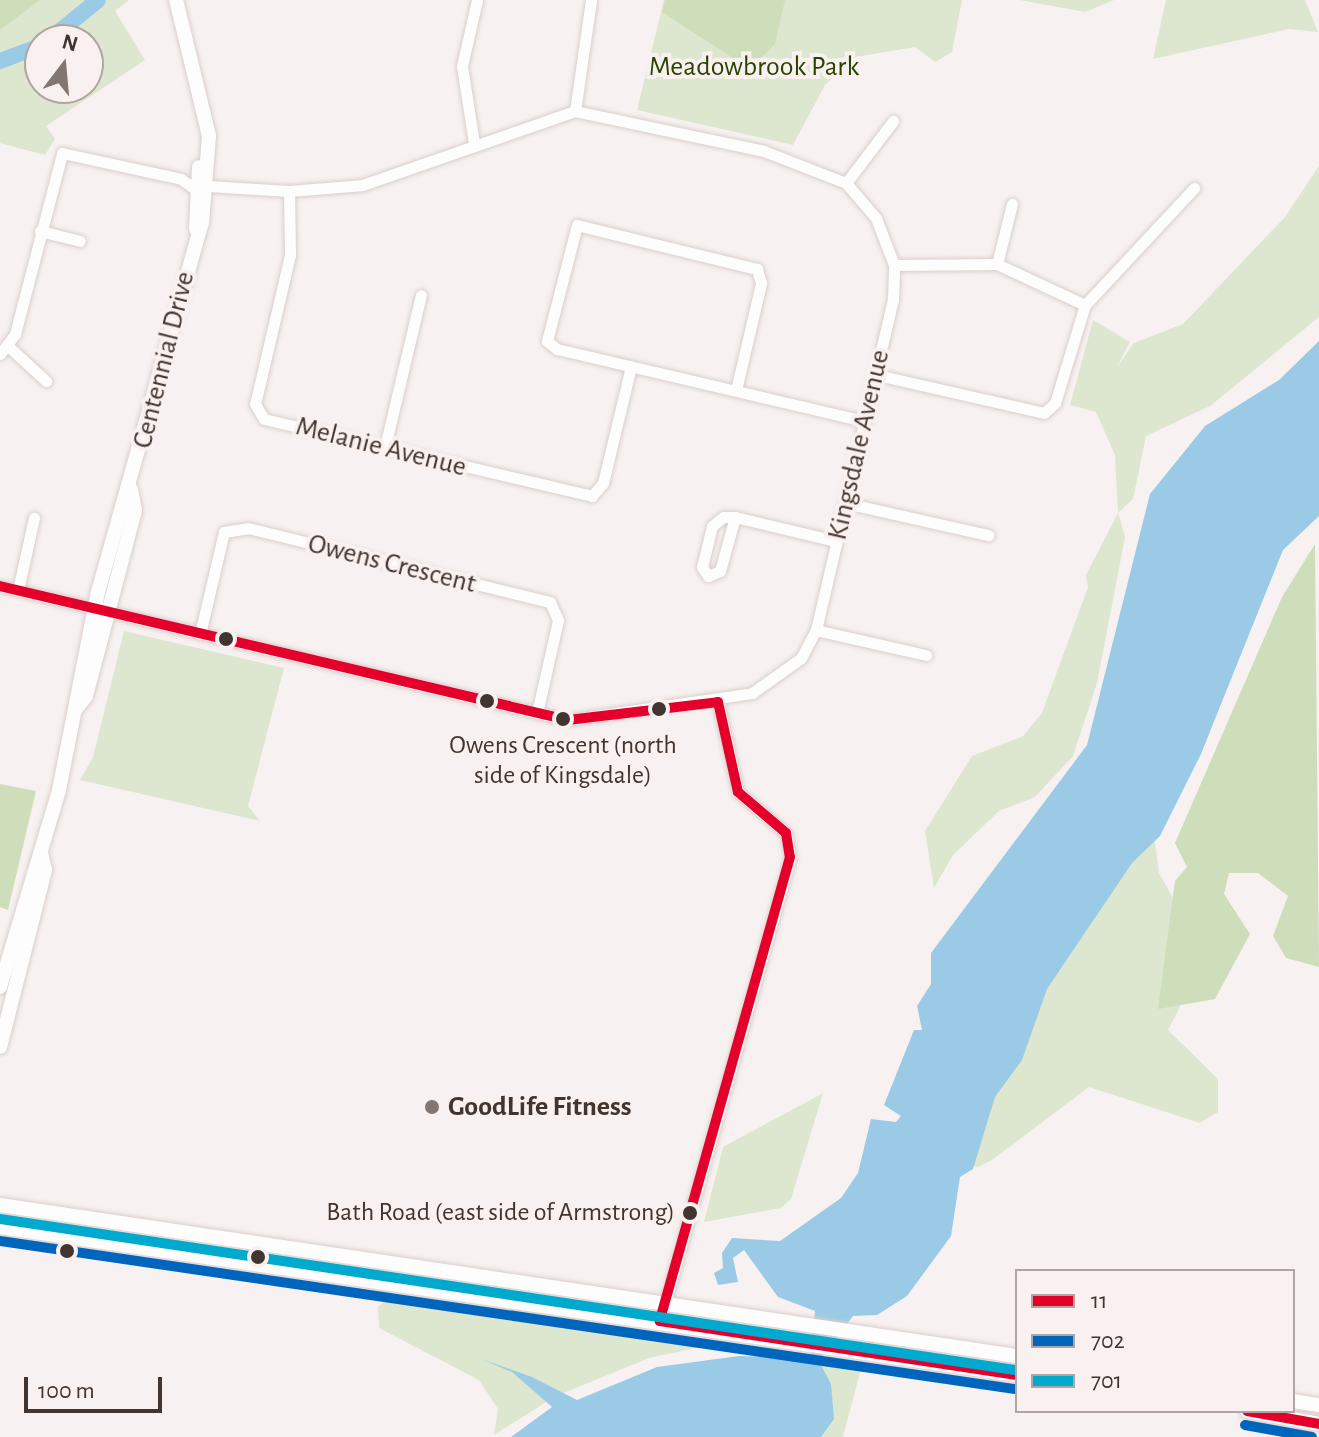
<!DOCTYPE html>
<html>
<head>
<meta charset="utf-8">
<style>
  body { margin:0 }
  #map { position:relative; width:1319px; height:1437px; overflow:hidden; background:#f7f2f1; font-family:"Alegreya Sans",sans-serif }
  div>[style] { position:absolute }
  .green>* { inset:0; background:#dde6cf }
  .forest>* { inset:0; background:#cedebb }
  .water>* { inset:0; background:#9bcae6 }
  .river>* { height:16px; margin:-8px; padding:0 8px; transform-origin:8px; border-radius:8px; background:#9bcae6 }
  .roads { filter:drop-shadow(0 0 2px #d9cfcc) drop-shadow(0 0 2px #d9cfcc) }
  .minor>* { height:11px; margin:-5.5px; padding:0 5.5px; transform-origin:5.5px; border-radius:5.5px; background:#fefdfd }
  .major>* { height:14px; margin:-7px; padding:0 7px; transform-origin:7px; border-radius:7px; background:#fefdfd }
  .bus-1>* { height:10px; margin:-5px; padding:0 5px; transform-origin:5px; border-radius:5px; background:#e4002b }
  .bus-2>* { height:10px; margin:-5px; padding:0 5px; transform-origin:5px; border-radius:5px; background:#0065bd }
  .bus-3>* { height:10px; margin:-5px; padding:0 5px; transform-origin:5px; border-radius:5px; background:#00a9ce }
  .dots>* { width:22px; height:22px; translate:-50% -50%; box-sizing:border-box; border:4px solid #f9f1ef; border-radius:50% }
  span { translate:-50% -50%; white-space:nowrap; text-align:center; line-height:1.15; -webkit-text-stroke:8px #f9f1ef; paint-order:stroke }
  .bus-label { font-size:26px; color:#42342e }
  .right { translate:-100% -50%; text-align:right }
  .park-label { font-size:28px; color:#284400 }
  .street-label { font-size:28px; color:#42342e }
  .poi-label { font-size:28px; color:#42342e; font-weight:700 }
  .left { translate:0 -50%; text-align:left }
  .legend { position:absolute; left:1015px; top:1269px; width:280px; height:144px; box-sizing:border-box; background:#f9f1ef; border:2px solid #b0a5a2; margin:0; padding:10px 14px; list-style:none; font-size:24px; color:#42342e }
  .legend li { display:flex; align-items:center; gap:16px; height:40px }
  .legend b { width:40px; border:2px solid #b0a5a2 }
  .north { position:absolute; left:24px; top:24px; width:80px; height:80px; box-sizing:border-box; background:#f9f1ef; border:2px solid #b0a5a2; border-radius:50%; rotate:16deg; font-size:22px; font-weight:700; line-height:32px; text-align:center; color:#42342e }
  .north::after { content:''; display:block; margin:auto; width:28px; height:36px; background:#817672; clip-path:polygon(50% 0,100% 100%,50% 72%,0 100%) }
  .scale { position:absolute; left:24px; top:1377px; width:138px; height:36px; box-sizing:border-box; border:4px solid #42342e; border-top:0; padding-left:10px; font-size:24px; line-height:28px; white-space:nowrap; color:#42342e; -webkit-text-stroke:6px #f9f1ef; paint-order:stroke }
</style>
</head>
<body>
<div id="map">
  <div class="green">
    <i style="clip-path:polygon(evenodd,0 0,129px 0,115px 11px,145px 60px,46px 126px,55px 139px,45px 155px,0 143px,0 0,40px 40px,88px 40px,88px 88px,40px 88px,40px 40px)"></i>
    <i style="clip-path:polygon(664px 0,962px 0,952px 52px,935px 62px,915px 47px,855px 57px,825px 85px,793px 145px,637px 110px)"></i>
    <i style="clip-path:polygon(1020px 0,1114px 0,1085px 12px)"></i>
    <i style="clip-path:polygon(1166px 0,1305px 0,1318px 32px,1289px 29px,1153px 59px)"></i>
    <i style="clip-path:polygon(1319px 166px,1319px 317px,1210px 406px,1146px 436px,1133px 499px,1118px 513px,1125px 537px,1097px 683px,1073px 756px,1035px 797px,999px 811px,953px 855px,934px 888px,925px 831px,972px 756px,1023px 736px,1042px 713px,1088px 587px,1086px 575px,1118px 513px,1115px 455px,1096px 412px,1070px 405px,1093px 320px,1130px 342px,1117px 367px,1134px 343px,1183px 324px,1285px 217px)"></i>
    <i style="clip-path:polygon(124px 631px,284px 668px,248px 806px,260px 821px,80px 780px,93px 757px)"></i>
    <i style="clip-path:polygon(1152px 819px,1159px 873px,1182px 914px,1190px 987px,1168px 1030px,1218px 1079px,1218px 1112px,1200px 1123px,1089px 1087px,992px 1160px,978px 1167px,955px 1164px,971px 1095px)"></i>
    <i style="clip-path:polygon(823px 1093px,791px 1199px,781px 1208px,704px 1222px,723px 1147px)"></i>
    <i style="clip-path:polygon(392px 1295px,575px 1317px,701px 1347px,649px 1358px,554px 1397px,494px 1435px,498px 1409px,479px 1380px,379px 1328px,378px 1307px)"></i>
    <i style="clip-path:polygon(818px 1361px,863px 1361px,843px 1437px,792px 1437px,831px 1384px)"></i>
  </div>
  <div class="forest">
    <i style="clip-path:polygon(0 0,40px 0,0 30px)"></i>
    <i style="clip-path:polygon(665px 0,785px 0,775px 44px,750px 69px,662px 12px)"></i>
    <i style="clip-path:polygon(1315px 544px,1319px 967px,1286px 958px,1273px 936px,1288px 896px,1258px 873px,1229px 873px,1224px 894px,1250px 934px,1215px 999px,1158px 1009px,1175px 881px,1187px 867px,1175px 843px,1282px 597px)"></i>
    <i style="clip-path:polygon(0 784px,36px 791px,8px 910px,0 907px)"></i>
  </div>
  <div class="water">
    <i style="clip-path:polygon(1319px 341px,1319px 516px,1283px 550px,1201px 754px,1160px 836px,1132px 863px,1047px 989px,1022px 1060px,995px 1097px,973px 1169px,960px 1177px,951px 1236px,907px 1296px,877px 1315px,853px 1316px,819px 1361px,831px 1384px,834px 1419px,821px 1437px,511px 1437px,552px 1407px,512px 1372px,481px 1359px,532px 1377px,577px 1400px,657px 1367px,739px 1356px,810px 1358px,815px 1311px,778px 1297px,744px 1250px,733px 1258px,738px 1282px,718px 1285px,714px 1273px,723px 1268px,722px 1253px,732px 1238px,780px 1241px,841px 1198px,858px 1173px,871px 1119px,896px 1122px,901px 1116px,884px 1105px,914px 1030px,922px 1030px,917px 1006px,931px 984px,931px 953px,1087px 745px,1150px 494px,1205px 426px,1279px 380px)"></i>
  </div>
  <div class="river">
    <i style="left:49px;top:40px;width:63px;rotate:-39.2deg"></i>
    <i style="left:0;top:61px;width:43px;rotate:-20.6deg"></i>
  </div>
  <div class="roads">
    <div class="minor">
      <i style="left:575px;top:111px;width:112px;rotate:-81.8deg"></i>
      <i style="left:474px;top:143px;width:78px;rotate:-98.9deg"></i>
      <i style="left:462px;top:66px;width:68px;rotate:-77.2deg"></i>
      <i style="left:846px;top:183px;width:78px;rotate:-52.8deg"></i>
      <i style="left:289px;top:191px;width:64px;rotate:89.1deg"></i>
      <i style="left:290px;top:255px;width:153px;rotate:103.2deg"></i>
      <i style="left:255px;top:404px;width:17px;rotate:59deg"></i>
      <i style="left:264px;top:419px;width:337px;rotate:13.2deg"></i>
      <i style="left:592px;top:496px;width:17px;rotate:-50deg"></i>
      <i style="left:603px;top:483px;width:120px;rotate:-76.5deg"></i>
      <i style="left:40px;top:231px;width:41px;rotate:14deg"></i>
      <i style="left:997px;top:264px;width:62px;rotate:-76deg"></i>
      <i style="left:894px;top:265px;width:103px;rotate:-0.6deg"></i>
      <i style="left:997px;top:264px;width:97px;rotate:25deg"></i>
      <i style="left:8px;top:346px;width:52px;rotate:42.6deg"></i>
      <i style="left:0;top:354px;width:25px;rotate:-53deg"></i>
      <i style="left:15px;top:334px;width:187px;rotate:-75.4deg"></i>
      <i style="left:62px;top:153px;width:122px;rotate:12.3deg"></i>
      <i style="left:181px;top:179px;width:19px;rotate:35deg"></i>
      <i style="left:877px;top:375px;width:171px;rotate:12.8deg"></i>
      <i style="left:1044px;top:413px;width:15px;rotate:-42deg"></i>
      <i style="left:1055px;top:403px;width:102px;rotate:-73deg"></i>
      <i style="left:1085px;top:305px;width:160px;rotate:-47deg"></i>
      <i style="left:736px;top:390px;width:110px;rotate:-76.8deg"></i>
      <i style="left:761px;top:283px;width:15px;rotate:-106deg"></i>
      <i style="left:757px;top:269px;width:185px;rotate:-166.3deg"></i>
      <i style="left:577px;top:225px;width:120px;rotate:104.5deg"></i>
      <i style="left:547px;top:341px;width:13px;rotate:39deg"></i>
      <i style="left:557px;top:349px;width:316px;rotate:13.2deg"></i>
      <i style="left:385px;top:447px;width:156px;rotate:-76.7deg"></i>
      <i style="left:846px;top:503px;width:146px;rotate:12.7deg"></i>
      <i style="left:735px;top:517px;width:56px;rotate:105.5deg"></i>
      <i style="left:720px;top:571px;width:13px;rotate:157deg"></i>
      <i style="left:708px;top:576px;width:11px;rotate:-124deg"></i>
      <i style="left:702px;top:567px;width:42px;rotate:-76.3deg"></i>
      <i style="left:712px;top:526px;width:14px;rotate:-39deg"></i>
      <i style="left:723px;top:517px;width:12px"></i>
      <i style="left:735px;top:517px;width:104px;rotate:13.4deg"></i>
      <i style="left:0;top:586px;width:584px;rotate:13.27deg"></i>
      <i style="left:568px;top:720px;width:186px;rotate:-8.3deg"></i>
      <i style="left:752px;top:693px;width:60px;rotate:-35.5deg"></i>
      <i style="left:801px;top:658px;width:32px;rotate:-62deg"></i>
      <i style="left:816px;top:630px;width:339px;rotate:-76.9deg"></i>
      <i style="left:893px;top:300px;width:35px;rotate:-88deg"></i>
      <i style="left:894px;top:265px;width:50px;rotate:-111deg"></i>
      <i style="left:876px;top:218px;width:46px;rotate:-130.6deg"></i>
      <i style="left:846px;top:183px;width:88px;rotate:-158.7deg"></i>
      <i style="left:764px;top:151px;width:193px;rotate:-168.1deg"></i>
      <i style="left:575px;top:111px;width:225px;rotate:160.8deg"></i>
      <i style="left:363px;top:185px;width:74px;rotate:175.4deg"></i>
      <i style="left:289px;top:191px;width:81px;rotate:-176.5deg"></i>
      <i style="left:18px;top:590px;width:74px;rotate:-77.5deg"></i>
      <i style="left:816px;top:630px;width:113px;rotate:12.8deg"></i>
      <i style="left:200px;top:634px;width:105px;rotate:-76.8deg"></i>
      <i style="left:224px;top:532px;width:24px;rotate:-9deg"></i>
      <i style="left:248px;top:528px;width:311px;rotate:13.8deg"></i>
      <i style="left:550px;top:602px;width:20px;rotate:66deg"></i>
      <i style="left:558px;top:620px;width:95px;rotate:102.7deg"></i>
      <i style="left:660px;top:1321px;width:482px;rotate:-74.3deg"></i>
      <i style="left:790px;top:857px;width:24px;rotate:-99deg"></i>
      <i style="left:786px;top:833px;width:63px;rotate:-139.5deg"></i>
      <i style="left:738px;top:792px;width:92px;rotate:-102.5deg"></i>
    </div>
    <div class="major">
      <i style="left:196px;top:229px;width:62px;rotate:-87.2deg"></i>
      <i style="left:76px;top:709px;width:16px;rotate:-52deg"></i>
      <i style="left:86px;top:696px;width:192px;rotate:-75.2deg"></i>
      <i style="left:135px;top:510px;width:21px;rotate:-101deg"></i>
      <i style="left:0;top:987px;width:206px;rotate:-73.3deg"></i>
      <i style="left:59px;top:790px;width:202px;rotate:-78.9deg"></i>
      <i style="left:98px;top:592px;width:383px;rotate:-74.3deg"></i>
      <i style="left:202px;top:223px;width:87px;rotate:-85.4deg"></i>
      <i style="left:209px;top:136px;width:140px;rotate:-103.6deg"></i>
      <i style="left:0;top:1047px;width:183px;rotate:-75.7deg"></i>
      <i style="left:45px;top:870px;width:17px;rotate:-103deg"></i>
      <i style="left:0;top:1205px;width:1028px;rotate:8.45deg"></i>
      <i style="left:0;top:1227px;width:1028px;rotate:8.28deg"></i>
      <i style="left:1293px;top:1401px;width:26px;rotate:9deg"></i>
      <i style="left:1247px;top:1411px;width:73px;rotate:10.2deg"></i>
    </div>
  </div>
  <div class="bus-1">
    <i style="left:0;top:586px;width:584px;rotate:13.27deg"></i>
    <i style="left:568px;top:720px;width:151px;rotate:-6.8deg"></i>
    <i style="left:718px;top:702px;width:92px;rotate:77.5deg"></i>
    <i style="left:738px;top:792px;width:63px;rotate:40.5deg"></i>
    <i style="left:786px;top:833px;width:24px;rotate:81deg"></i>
    <i style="left:790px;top:857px;width:482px;rotate:105.7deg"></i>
    <i style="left:660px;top:1321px;width:361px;rotate:8.6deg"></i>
    <i style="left:1247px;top:1411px;width:73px;rotate:10.2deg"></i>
  </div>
  <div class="bus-2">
    <i style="left:0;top:1241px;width:1026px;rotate:8.3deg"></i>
    <i style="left:1245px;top:1425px;width:68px;rotate:10.2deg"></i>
  </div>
  <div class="bus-3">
    <i style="left:0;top:1219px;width:1026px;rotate:8.46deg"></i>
  </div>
  <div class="dots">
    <i style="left:226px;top:639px;background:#42342e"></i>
    <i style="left:487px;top:701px;background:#42342e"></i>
    <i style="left:659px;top:709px;background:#42342e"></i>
    <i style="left:563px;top:719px;background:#42342e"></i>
    <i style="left:432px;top:1107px;background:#817672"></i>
    <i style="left:690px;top:1213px;background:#42342e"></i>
    <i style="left:67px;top:1251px;background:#42342e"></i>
    <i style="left:258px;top:1257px;background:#42342e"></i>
  </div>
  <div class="bus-label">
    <span style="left:563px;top:761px">Owens Crescent (north<br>side of Kingsdale)</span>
    <span class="right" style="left:675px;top:1213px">Bath Road (east side of Armstrong)</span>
  </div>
  <div class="park-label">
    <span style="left:754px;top:67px">Meadowbrook Park</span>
  </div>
  <div class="street-label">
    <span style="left:164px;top:360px;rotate:-76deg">Centennial Drive</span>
    <span style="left:859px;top:445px;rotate:-77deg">Kingsdale Avenue</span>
    <span style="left:381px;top:447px;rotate:14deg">Melanie Avenue</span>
    <span style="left:392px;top:564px;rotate:14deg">Owens Crescent</span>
  </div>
  <div class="poi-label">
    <span class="left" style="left:448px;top:1107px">GoodLife Fitness</span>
  </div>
  <ul class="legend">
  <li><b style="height:10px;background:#e4002b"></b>11</li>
  <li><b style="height:10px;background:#0065bd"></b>702</li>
  <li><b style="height:10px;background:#00a9ce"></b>701</li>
  </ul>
  <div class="north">N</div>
  <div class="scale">100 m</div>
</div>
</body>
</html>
